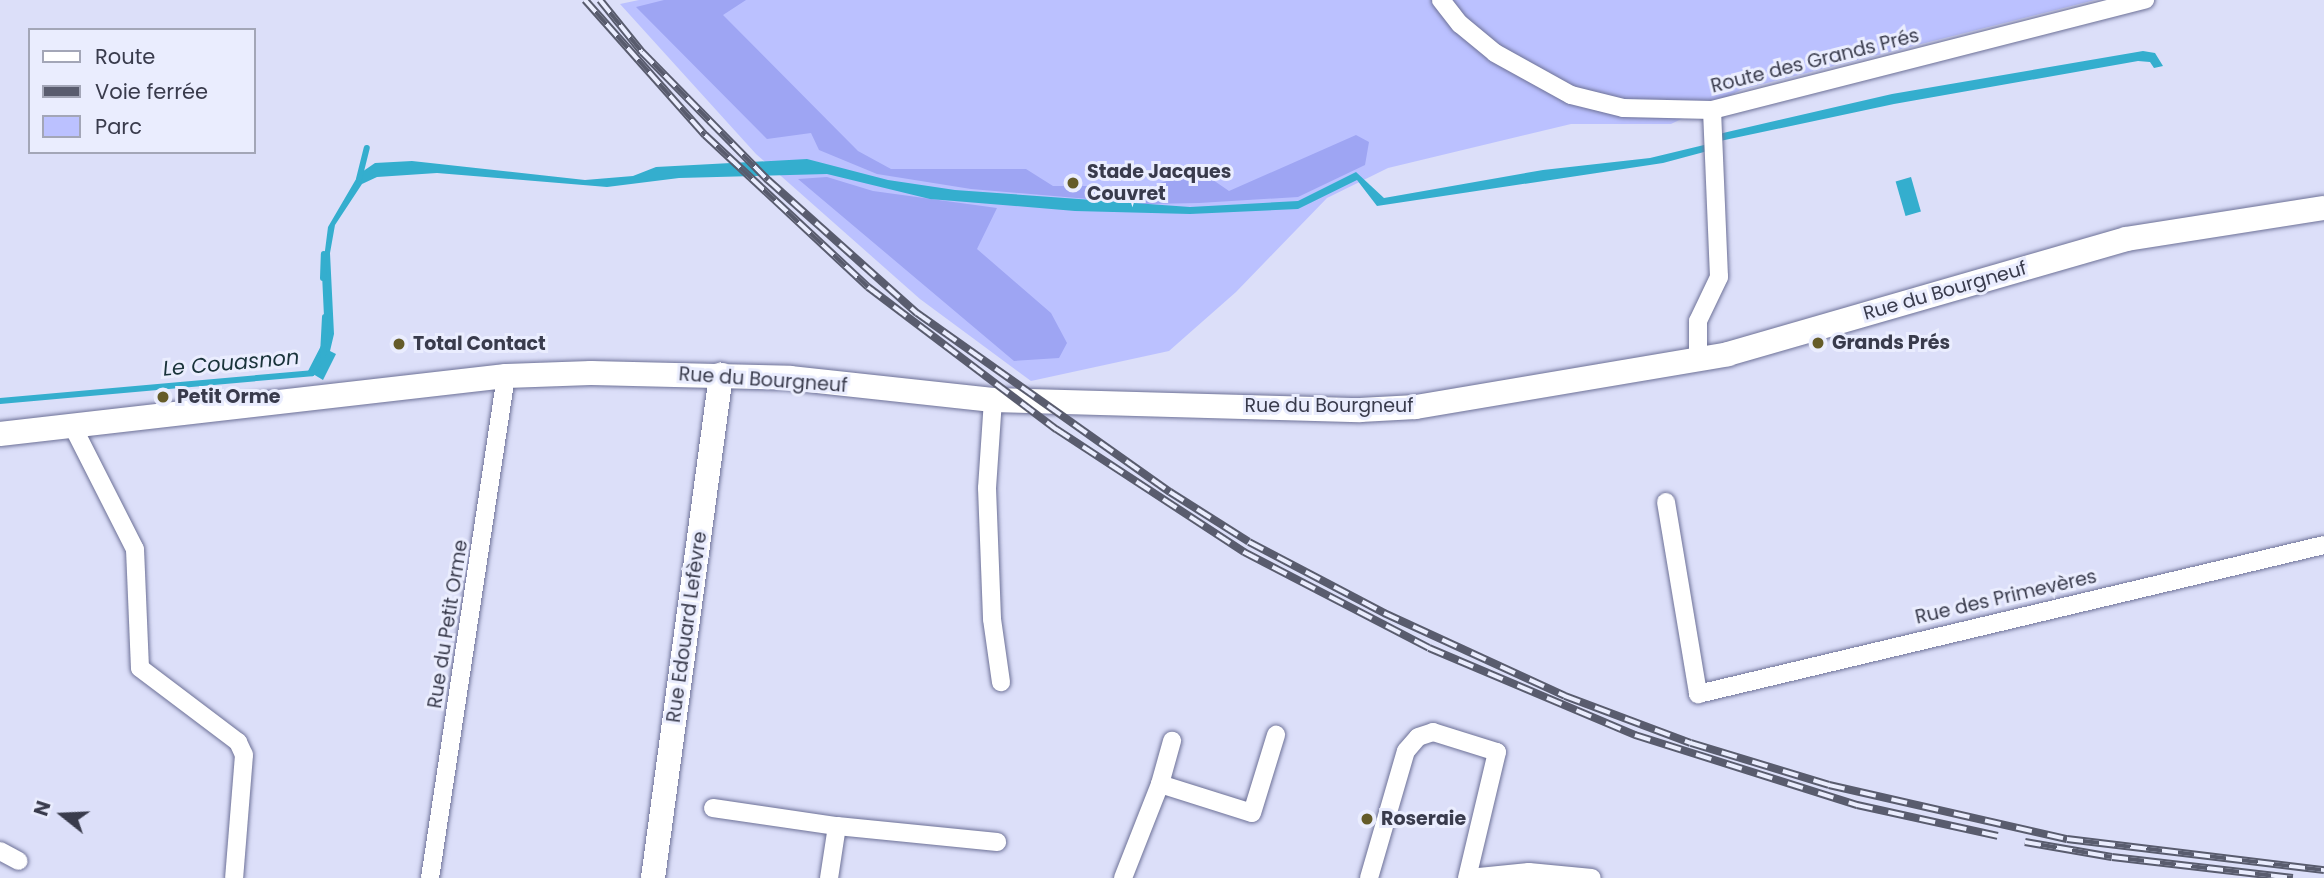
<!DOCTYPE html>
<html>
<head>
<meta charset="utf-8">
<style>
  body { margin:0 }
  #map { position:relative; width:2324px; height:878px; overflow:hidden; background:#dcdff9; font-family:Poppins,sans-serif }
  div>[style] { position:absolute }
  .green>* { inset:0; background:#bbc1ff }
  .forest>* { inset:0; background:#9ea5f3 }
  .water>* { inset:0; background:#34aece; transform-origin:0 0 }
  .stream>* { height:6px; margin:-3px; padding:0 3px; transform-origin:3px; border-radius:3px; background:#34aece }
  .roads { filter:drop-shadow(0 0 2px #6d7197) drop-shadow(0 0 2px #6d7197) }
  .street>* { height:18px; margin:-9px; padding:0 9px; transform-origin:9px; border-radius:9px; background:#fff }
  .secondary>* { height:24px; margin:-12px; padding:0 12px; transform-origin:12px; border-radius:12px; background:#fff }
  .rail>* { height:8px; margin-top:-4px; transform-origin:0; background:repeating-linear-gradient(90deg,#eaedfe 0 16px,#595c6e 0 32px); box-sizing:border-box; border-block:2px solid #595c6e }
  .dots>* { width:19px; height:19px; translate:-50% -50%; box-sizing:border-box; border:4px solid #eaedfe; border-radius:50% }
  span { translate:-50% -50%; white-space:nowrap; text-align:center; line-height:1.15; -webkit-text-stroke:6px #eaedfe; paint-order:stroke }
  .street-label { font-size:19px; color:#393b4c }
  .poi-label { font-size:19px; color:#393b4c; font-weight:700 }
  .left { translate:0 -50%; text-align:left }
  .water-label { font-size:21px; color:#19333a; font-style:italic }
  .legend { position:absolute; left:28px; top:28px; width:228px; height:126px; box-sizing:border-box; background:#eaedfe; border:2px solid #a3a6b7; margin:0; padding:9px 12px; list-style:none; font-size:21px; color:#393b4c }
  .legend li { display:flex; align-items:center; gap:14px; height:35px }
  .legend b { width:35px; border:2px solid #a3a6b7 }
  .north { position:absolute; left:28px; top:780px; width:70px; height:70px; -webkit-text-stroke:5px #eaedfe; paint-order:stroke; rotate:288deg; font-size:19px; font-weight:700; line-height:28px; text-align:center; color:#393b4c }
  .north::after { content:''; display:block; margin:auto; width:24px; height:32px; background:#393b4c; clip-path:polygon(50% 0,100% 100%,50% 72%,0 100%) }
</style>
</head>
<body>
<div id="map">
  <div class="green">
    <i style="clip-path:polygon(639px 0,2095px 0,1743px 89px,1671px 124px,1571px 124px,1388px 168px,1327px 198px,1236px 292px,1169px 351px,1031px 381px,920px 299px,756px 154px,620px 4px)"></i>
  </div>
  <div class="forest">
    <i style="clip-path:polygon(664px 0,746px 0,723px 15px,858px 151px,891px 169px,1026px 169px,1053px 186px,1094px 186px,1138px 197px,1160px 183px,1200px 171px,1229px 191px,1356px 135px,1369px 142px,1365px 165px,1298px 197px,1199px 203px,1146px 204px,971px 189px,877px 174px,819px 150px,811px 133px,767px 139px,636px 7px)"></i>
    <i style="clip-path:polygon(827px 177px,873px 191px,997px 208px,977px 249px,1051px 313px,1067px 343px,1059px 358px,1014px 361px,798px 179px)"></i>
  </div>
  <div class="water">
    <i style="clip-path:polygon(2143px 51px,2155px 53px,2163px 66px,2154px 68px,2150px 62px,2138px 61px,1894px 104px,1720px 141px,1704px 152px,1663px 163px,1377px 206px,1357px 180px,1298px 209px,1190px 214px,1075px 211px,930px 199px,827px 174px,679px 178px,607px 187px,437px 173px,377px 177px,362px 184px,335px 225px,330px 253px,334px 334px,330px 351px,336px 354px,323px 380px,308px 371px,325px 338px,322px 274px,328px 227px,359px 174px,375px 163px,412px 161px,585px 180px,633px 176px,656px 167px,807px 159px,888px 180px,955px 190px,1190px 207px,1298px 201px,1356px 172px,1384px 198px,1543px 170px,1650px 158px,1704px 145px,1723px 133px,1892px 94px)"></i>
    <i style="left:1911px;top:177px;width:36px;height:16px;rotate:74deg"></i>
  </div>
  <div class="stream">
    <i style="left:359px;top:179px;width:32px;rotate:-76deg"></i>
    <i style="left:323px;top:278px;width:24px;rotate:-88deg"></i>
    <i style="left:323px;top:355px;width:38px;rotate:-87deg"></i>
    <i style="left:0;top:401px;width:313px;rotate:-5.1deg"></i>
    <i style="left:312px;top:373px;width:11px;rotate:-56deg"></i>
  </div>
  <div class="roads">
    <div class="street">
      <i style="left:1441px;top:0;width:31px;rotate:52deg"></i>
      <i style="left:1460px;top:24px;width:45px;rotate:39.6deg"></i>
      <i style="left:1495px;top:53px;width:87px;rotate:28.9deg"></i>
      <i style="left:1571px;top:95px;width:54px;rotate:14deg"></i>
      <i style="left:1623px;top:108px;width:89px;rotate:1.3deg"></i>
      <i style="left:1712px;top:110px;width:447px;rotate:-14.3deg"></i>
      <i style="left:1698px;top:360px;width:39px;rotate:-90deg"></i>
      <i style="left:1698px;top:321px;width:49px;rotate:-64.5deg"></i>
      <i style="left:1719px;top:277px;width:167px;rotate:-92.4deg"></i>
      <i style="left:993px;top:400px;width:88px;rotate:93.9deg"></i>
      <i style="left:987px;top:488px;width:131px;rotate:87.8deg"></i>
      <i style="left:992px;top:619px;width:64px;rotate:81.9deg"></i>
      <i style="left:72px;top:425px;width:139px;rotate:63.1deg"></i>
      <i style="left:135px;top:549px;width:119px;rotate:87.6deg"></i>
      <i style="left:140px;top:668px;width:123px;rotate:37.1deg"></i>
      <i style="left:238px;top:742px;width:14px;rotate:65deg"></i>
      <i style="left:244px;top:755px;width:123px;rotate:94.6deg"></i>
      <i style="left:1666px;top:502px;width:195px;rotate:80.5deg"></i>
      <i style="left:1698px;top:694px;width:643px;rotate:-13.39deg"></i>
      <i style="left:1160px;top:784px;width:45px;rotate:-74.4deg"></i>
      <i style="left:713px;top:808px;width:125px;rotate:8.3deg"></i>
      <i style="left:837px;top:826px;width:53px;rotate:98.7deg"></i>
      <i style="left:837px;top:826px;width:161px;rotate:5.7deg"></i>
      <i style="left:0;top:851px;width:21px;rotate:28deg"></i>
      <i style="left:430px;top:878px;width:508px;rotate:-81.39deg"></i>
      <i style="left:1123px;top:878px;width:101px;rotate:-68.5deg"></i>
      <i style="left:1160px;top:784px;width:96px;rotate:17.5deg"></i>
      <i style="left:1252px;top:813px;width:82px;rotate:-72.9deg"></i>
      <i style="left:1369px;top:878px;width:132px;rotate:-73.8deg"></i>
      <i style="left:1406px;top:751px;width:18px;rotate:-49deg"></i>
      <i style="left:1418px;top:737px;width:16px;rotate:-18deg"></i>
      <i style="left:1433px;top:732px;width:67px;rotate:17.4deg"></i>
      <i style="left:1497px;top:752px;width:130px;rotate:103.4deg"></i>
      <i style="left:1469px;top:878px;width:60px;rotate:-5.7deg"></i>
      <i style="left:1529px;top:872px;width:63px;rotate:5.4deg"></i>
    </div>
    <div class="secondary">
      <i style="left:0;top:434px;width:509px;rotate:-6.54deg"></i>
      <i style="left:506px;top:376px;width:85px;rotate:-2deg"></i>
      <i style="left:591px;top:373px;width:199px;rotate:1.4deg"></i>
      <i style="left:790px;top:378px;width:204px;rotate:6.2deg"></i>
      <i style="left:993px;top:400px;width:367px;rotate:1.6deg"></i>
      <i style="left:1360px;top:410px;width:56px;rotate:-3.1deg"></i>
      <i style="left:1416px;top:407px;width:316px;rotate:-9.6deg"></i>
      <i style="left:1728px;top:354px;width:414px;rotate:-16.1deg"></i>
      <i style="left:2126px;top:239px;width:200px;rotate:-8.9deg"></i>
      <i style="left:653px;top:878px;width:508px;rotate:-82.3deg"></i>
    </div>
  </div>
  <div class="rail">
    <i style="left:585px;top:0;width:181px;rotate:48.4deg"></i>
    <i style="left:705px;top:135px;width:223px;rotate:43deg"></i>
    <i style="left:868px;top:287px;width:236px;rotate:37.1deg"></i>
    <i style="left:1056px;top:429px;width:225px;rotate:33.2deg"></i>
    <i style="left:1244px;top:552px;width:208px;rotate:27.4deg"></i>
    <i style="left:1429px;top:648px;width:224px;rotate:22.9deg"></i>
    <i style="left:1635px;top:735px;width:233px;rotate:17.5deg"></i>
    <i style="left:1857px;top:805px;width:144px;rotate:12.4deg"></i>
    <i style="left:600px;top:0;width:67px;rotate:51.1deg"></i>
    <i style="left:642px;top:52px;width:180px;rotate:45.5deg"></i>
    <i style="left:768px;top:180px;width:200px;rotate:41.8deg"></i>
    <i style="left:917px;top:313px;width:310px;rotate:35.3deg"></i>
    <i style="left:1170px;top:492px;width:93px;rotate:32.3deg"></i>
    <i style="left:1249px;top:542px;width:153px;rotate:27.7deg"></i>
    <i style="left:1384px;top:613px;width:199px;rotate:24.6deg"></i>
    <i style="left:1565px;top:696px;width:134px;rotate:20.5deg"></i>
    <i style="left:1691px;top:743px;width:144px;rotate:16.9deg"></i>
    <i style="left:1829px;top:785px;width:244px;rotate:12.8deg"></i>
    <i style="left:2067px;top:839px;width:259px;rotate:6.9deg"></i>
    <i style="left:2025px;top:842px;width:88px;rotate:9.8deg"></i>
    <i style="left:2112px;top:857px;width:182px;rotate:6.6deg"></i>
  </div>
  <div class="dots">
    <i style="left:1073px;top:183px;background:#655c29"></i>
    <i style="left:1818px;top:343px;background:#655c29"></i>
    <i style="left:399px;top:344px;background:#655c29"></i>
    <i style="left:163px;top:397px;background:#655c29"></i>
    <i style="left:1367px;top:819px;background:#655c29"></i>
  </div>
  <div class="street-label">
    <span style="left:1815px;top:61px;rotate:-14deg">Route des Grands Prés</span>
    <span style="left:1945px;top:291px;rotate:-16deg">Rue du Bourgneuf</span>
    <span style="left:763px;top:380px;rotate:4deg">Rue du Bourgneuf</span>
    <span style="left:1329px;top:406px">Rue du Bourgneuf</span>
    <span style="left:2006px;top:597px;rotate:-13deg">Rue des Primevères</span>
    <span style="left:448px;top:624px;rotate:-81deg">Rue du Petit Orme</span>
    <span style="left:687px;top:627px;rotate:-82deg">Rue Edouard Lefèvre</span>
  </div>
  <div class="poi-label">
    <span class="left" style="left:1087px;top:183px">Stade Jacques<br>Couvret</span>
    <span class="left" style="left:1832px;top:343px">Grands Prés</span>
    <span class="left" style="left:413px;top:344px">Total Contact</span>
    <span class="left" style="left:177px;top:397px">Petit Orme</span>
    <span class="left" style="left:1381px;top:819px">Roseraie</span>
  </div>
  <div class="water-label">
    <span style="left:231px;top:363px;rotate:-5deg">Le Couasnon</span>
  </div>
  <ul class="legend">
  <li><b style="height:9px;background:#fff"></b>Route</li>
  <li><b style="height:9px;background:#595c6e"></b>Voie ferrée</li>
  <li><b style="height:19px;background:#bbc1ff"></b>Parc</li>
  </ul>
  <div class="north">N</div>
</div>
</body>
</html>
